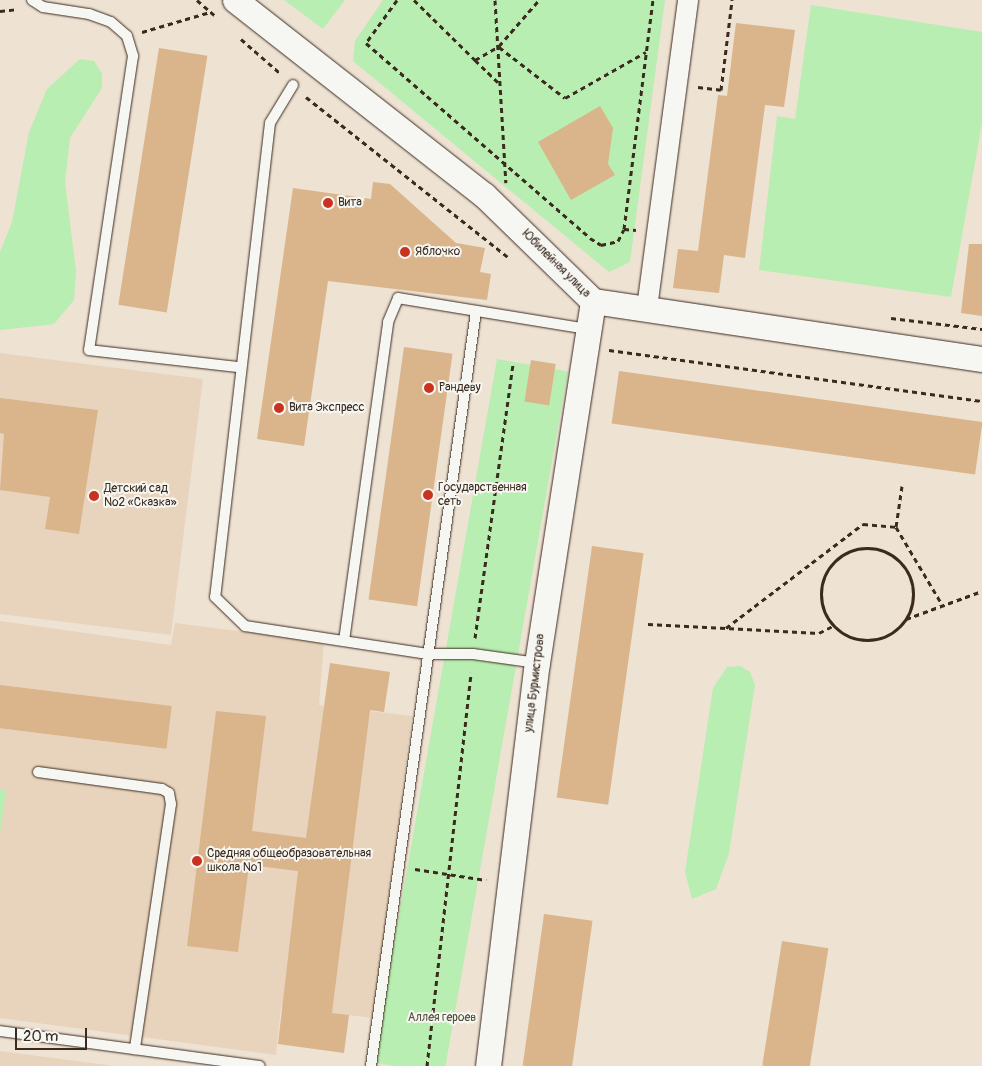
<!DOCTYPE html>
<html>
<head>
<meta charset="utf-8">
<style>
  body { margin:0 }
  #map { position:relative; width:982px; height:1066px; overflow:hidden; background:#eee2d3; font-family:Pangolin,sans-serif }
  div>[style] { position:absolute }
  .built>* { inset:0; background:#e8d4bd }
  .green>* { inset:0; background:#b8eeb1; transform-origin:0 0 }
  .building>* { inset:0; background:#dab48b; transform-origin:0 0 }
  .path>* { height:3px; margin-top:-1.5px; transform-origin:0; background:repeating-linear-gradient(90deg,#3b2a1e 0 5px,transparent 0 9px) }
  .path>.ring { margin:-1.5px; padding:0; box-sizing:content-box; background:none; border:3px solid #3b2a1e; border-radius:50% }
  .roads { filter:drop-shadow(0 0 1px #3b2a1e) drop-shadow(0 0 1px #3b2a1e) }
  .service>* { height:10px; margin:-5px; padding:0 5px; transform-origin:5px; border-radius:5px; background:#f6f6f2 }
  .minor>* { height:20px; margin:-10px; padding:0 10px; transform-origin:10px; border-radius:10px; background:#f6f6f2 }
  .tertiary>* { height:25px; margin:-12.5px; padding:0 12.5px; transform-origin:12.5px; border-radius:12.5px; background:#f6f6f2 }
  .dots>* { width:14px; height:14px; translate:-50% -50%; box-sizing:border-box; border:2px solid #f6f6f2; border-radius:50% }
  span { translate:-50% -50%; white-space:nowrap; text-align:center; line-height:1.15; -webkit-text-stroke:4px #f6f6f2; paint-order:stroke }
  .poi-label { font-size:12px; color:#3b2a1e }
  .left { translate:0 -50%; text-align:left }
  .street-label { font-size:12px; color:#3b2a1e }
  .park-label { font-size:12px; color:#54513b }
  .scale { position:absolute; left:15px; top:1028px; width:72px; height:22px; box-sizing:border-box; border:2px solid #3b2a1e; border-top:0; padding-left:6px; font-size:15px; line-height:18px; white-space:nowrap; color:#3b2a1e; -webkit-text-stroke:4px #f6f6f2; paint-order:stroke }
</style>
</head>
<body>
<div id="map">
  <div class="built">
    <i style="clip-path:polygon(0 353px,203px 379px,171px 635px,0 614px)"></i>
    <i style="clip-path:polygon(0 621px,171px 645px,175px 623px,324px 642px,319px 705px,412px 716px,373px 1018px,281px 1007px,276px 1055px,0 1018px)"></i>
    <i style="clip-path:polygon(0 1051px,115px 1066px,0 1066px)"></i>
  </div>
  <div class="green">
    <i style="clip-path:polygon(284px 0,345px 0,323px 29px)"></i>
    <i style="clip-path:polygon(383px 0,665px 0,630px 262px,609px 272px,353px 61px,355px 41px)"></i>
    <i style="clip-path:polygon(811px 5px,982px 32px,982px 123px,951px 297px,759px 270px,777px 116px,795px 119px)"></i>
    <i style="clip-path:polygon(80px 59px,94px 61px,102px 74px,102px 88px,70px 138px,65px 182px,76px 271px,74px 300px,54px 324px,0 330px,0 252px,12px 222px,29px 132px,47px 89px)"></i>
    <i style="left:497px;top:359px;width:72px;height:714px;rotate:10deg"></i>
    <i style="clip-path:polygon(740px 666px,750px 672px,755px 685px,729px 853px,716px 889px,692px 899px,685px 872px,713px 688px,727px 667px)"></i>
    <i style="clip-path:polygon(0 789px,6px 790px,0 833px)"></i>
  </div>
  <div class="building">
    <i style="clip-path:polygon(736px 23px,795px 30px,784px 107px,765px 105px,745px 258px,724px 255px,719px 293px,673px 288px,678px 249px,698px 251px,718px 95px,727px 96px)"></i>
    <i style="left:159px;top:48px;width:49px;height:260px;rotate:9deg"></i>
    <i style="clip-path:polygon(600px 106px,613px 128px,608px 164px,615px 175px,571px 200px,538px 142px)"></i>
    <i style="clip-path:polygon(373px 182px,390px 184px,456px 243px,485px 248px,480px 272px,491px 274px,487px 300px,328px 281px,304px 446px,257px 439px,293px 188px,371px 199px)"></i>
    <i style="clip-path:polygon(969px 244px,982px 244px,982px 316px,961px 313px)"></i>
    <i style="left:404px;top:347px;width:49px;height:255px;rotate:8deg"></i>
    <i style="left:531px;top:360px;width:25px;height:42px;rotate:9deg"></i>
    <i style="left:619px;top:371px;width:367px;height:53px;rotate:8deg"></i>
    <i style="clip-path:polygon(0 398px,98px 410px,79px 534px,45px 529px,50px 497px,0 490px,4px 434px,0 433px)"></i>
    <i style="left:592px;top:546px;width:52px;height:254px;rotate:8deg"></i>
    <i style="clip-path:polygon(330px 663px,390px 672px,384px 712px,370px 710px,332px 1013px,349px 1015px,344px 1053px,278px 1044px,298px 871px,249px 865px,238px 952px,187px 946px,216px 711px,266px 716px,252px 831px,306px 838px)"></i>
    <i style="left:0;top:685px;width:173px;height:43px;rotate:7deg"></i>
    <i style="left:544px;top:914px;width:49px;height:153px;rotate:8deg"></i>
    <i style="left:782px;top:941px;width:47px;height:126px;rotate:9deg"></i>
  </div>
  <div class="path">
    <i style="left:197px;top:0;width:23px;rotate:41deg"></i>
    <i style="left:397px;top:0;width:53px;rotate:125.8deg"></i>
    <i style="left:366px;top:43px;width:297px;rotate:41deg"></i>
    <i style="left:590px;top:238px;width:13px;rotate:32deg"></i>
    <i style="left:601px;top:245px;width:17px;rotate:-13deg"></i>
    <i style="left:618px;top:241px;width:13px;rotate:-63deg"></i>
    <i style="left:624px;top:229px;width:231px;rotate:-82.8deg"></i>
    <i style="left:414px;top:0;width:86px;rotate:44.5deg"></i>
    <i style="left:475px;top:60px;width:28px;rotate:-30deg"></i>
    <i style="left:499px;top:46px;width:61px;rotate:-49deg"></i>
    <i style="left:495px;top:0;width:183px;rotate:86.6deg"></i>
    <i style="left:0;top:11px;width:18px;rotate:-6deg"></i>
    <i style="left:142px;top:32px;width:71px;rotate:-16.4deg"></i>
    <i style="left:241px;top:39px;width:53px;rotate:41.2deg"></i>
    <i style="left:499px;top:47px;width:83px;rotate:37.7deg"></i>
    <i style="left:565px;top:98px;width:93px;rotate:-29.6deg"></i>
    <i style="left:475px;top:60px;width:35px;rotate:44deg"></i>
    <i style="left:698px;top:87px;width:23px;rotate:7deg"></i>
    <i style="left:721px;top:90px;width:91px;rotate:-83deg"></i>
    <i style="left:306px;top:97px;width:259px;rotate:38.4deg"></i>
    <i style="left:624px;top:229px;width:12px;rotate:5deg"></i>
    <i style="left:891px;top:318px;width:92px;rotate:6.9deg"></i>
    <i style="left:609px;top:350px;width:376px;rotate:7.8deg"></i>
    <i style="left:902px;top:486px;width:41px;rotate:98.3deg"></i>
    <i style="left:896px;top:527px;width:92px;rotate:59.3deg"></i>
    <i class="ring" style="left:821px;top:548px;width:89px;height:89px"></i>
    <i style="left:906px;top:619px;width:81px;rotate:-20.2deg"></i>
    <i style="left:648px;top:624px;width:171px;rotate:3deg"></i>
    <i style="left:819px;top:633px;width:16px;rotate:-27deg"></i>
    <i style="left:726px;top:628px;width:172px;rotate:-37.2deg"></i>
    <i style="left:863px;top:524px;width:33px;rotate:5deg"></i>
    <i style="left:475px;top:638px;width:277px;rotate:-82.1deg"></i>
    <i style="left:415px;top:869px;width:72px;rotate:8.8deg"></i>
    <i style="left:427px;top:1066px;width:396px;rotate:-83.6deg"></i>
  </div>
  <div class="roads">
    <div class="service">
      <i style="left:32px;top:0;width:13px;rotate:32deg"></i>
      <i style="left:43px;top:7px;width:47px;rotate:8.7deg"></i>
      <i style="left:89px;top:14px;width:23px;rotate:20deg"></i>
      <i style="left:111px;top:22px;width:21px;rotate:41deg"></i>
      <i style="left:127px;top:36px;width:21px;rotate:73deg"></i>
      <i style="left:133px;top:56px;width:297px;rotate:98.5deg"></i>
      <i style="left:89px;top:350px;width:151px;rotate:6.5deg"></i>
      <i style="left:293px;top:85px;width:44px;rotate:121.2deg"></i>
      <i style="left:270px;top:123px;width:477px;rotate:96.6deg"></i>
      <i style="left:215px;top:597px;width:42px;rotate:44deg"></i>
      <i style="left:245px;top:626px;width:185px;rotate:8.7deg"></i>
      <i style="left:428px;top:654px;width:45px"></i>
      <i style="left:473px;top:654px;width:65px;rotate:8deg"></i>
      <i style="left:344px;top:641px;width:322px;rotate:-82.1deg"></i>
      <i style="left:388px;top:322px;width:26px;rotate:-67deg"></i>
      <i style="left:398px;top:298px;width:193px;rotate:9.3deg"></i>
      <i style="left:38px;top:772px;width:125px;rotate:7.8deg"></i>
      <i style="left:162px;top:789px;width:8px;rotate:30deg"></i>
      <i style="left:169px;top:793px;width:11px;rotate:80deg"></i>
      <i style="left:171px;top:804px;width:248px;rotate:98.4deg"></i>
      <i style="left:0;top:1031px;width:262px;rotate:7.7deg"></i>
      <i style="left:371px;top:1066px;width:762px;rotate:-82.08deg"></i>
    </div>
    <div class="minor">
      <i style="left:647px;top:308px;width:311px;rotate:-82.4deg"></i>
    </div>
    <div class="tertiary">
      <i style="left:235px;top:0;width:316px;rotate:38.1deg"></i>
      <i style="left:484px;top:195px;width:152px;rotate:44.2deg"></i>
      <i style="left:593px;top:301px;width:393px;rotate:8.5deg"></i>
      <i style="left:488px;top:1066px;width:406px;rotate:-83.1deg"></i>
      <i style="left:537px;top:663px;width:366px;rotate:-81.2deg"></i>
    </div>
  </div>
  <div class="dots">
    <i style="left:328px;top:203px;background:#c8321e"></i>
    <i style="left:405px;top:252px;background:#c8321e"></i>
    <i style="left:429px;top:388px;background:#c8321e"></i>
    <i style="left:279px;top:408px;background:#c8321e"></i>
    <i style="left:428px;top:495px;background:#c8321e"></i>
    <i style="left:94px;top:496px;background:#c8321e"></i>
    <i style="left:197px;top:861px;background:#c8321e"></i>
  </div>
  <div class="poi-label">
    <span class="left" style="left:338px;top:203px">Вита</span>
    <span class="left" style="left:415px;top:252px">Яблочко</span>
    <span class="left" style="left:439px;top:388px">Рандеву</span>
    <span class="left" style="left:289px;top:408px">Вита Экспресс</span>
    <span class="left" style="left:438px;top:495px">Государственная<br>сеть</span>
    <span class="left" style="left:104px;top:496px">Детский сад<br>№2 «Сказка»</span>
    <span class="left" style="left:207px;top:861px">Средняя общеобразовательная<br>школа №1</span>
  </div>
  <div class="street-label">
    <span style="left:556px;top:264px;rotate:45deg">Юбилейная улица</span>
    <span style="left:535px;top:683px;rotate:-83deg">улица Бурмистрова</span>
  </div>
  <div class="park-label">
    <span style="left:442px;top:1018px">Аллея героев</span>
  </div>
  <div class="scale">20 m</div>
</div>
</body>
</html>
